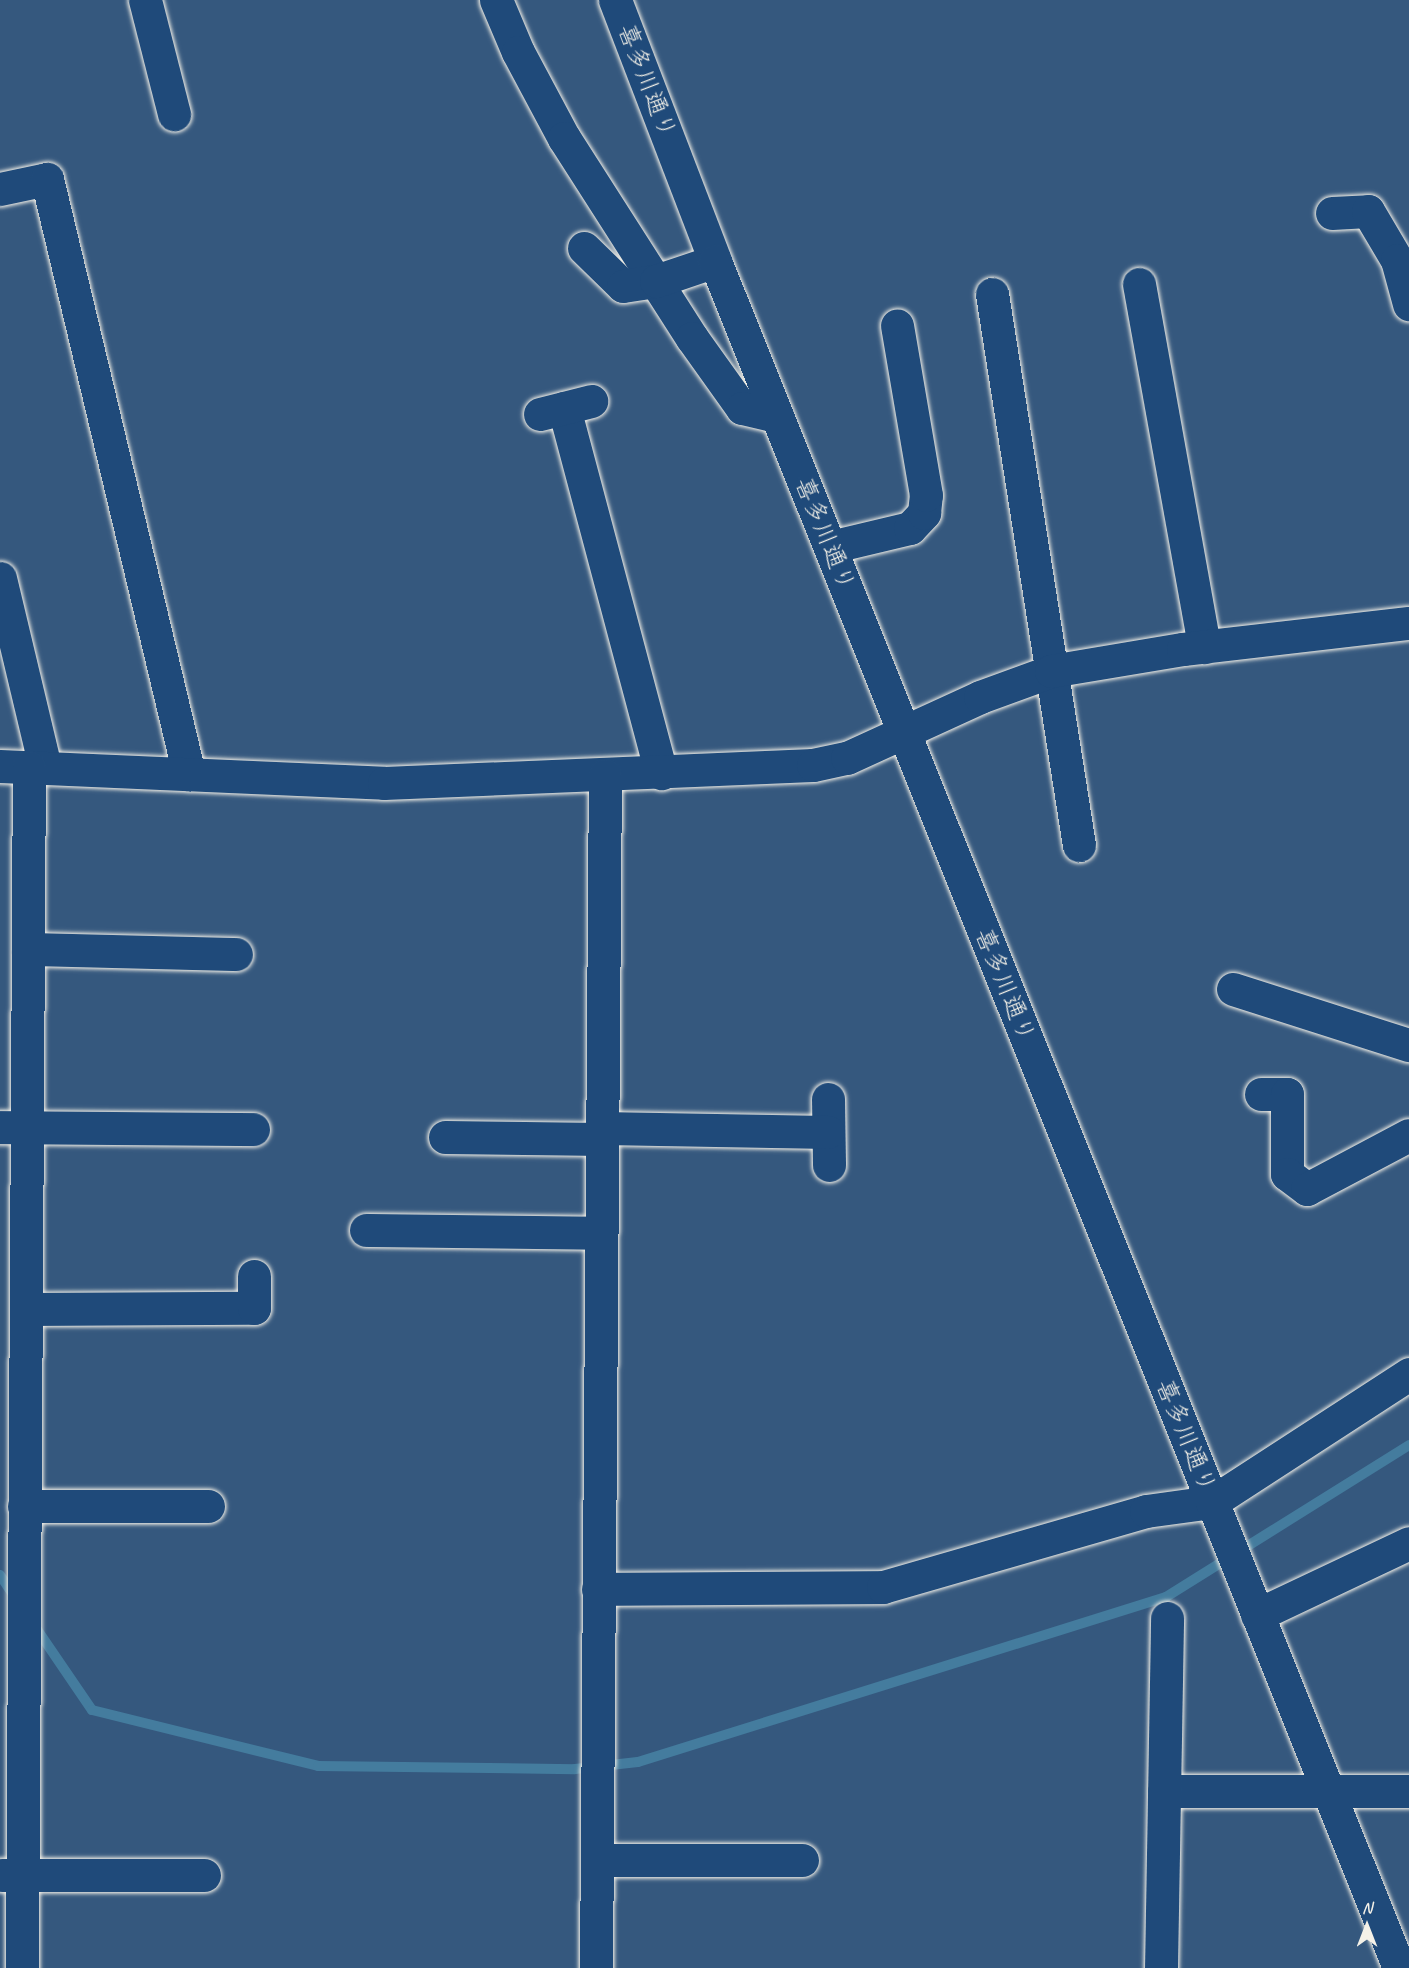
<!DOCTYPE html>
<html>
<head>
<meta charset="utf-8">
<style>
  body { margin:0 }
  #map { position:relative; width:1409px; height:1968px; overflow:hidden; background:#35587e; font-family:Caveat,"Klee One",sans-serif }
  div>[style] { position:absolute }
  .stream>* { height:10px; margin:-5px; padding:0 5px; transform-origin:5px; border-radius:5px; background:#447c9e }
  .roads { filter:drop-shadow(0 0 2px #f4f1e8) drop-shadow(0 0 2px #f4f1e8) }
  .minor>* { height:33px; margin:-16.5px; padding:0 16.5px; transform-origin:16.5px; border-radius:16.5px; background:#1f4a7a }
  .tertiary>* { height:33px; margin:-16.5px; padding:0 16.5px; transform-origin:16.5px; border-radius:16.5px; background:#1f4a7a }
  span { translate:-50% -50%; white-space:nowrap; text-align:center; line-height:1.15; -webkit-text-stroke:6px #1f4a7a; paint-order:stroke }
  .street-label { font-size:24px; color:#f4f1e8 }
  .north { position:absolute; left:1337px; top:1896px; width:60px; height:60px; -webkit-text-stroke:4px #1f4a7a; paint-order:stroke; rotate:0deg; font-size:16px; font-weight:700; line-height:24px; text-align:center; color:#f4f1e8 }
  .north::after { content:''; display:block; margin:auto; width:21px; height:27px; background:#f4f1e8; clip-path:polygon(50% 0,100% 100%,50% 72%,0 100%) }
</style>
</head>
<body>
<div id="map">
  <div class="stream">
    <i style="left:0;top:1575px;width:27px;rotate:56deg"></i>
    <i style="left:34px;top:1625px;width:103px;rotate:55.7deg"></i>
    <i style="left:92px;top:1710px;width:233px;rotate:13.9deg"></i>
    <i style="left:318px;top:1766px;width:257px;rotate:0.7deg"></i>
    <i style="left:575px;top:1769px;width:63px;rotate:-6.3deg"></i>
    <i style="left:638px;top:1762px;width:553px;rotate:-17.35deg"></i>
    <i style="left:1166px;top:1597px;width:287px;rotate:-32deg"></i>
  </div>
  <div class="roads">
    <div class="minor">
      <i style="left:145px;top:0;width:118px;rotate:75.7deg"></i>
      <i style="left:496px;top:0;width:56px;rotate:67.1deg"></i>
      <i style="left:518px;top:52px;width:98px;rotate:61.9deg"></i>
      <i style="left:564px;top:138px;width:237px;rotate:57.4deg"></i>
      <i style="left:692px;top:338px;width:86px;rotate:54.5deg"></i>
      <i style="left:742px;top:408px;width:36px;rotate:13deg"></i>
      <i style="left:0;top:189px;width:48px;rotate:-12deg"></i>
      <i style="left:47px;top:179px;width:612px;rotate:76.58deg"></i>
      <i style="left:1332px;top:213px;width:36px;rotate:-3deg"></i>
      <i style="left:1368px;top:211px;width:57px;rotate:59.4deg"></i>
      <i style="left:1397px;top:260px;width:46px;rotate:74.7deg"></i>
      <i style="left:584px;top:248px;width:54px;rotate:44.3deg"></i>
      <i style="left:623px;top:286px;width:33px;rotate:-9deg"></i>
      <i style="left:656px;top:281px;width:62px;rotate:-18.7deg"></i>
      <i style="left:1139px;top:284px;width:369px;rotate:79.8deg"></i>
      <i style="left:992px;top:294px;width:558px;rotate:81.03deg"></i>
      <i style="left:564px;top:408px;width:378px;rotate:75.1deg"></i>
      <i style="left:540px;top:414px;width:53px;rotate:-14.3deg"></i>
      <i style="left:830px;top:547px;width:82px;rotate:-13.4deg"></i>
      <i style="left:910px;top:528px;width:21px;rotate:-47deg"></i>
      <i style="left:924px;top:513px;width:18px;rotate:-84deg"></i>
      <i style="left:926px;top:495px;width:172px;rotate:-99.7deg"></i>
      <i style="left:0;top:578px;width:194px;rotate:76.6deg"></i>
      <i style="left:0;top:766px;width:384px;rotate:2.5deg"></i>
      <i style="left:384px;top:783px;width:429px;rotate:-2.4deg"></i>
      <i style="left:813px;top:765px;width:35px;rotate:-12deg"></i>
      <i style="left:847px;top:758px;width:146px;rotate:-24.6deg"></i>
      <i style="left:980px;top:697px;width:76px;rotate:-20.1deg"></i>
      <i style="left:1051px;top:671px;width:134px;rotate:-9.5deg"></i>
      <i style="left:1183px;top:649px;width:227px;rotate:-6.6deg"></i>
      <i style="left:28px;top:949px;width:208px;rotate:1.4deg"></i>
      <i style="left:1233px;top:989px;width:185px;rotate:17.7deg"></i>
      <i style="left:1261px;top:1094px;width:26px"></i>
      <i style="left:1287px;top:1094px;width:80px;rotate:90deg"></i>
      <i style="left:1287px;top:1174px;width:25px;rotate:37deg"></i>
      <i style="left:1307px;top:1189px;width:115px;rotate:-27.9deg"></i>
      <i style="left:828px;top:1099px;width:66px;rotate:89.1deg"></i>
      <i style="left:0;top:1127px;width:253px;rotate:0.5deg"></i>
      <i style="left:602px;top:1128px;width:226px;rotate:1deg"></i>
      <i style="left:445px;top:1137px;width:157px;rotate:0.7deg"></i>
      <i style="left:366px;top:1230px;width:235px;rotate:0.7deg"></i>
      <i style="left:26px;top:1309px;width:228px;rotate:-0.3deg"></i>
      <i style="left:254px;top:1308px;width:32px;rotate:-90deg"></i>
      <i style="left:24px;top:1506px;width:184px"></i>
      <i style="left:598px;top:1589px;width:285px;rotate:-0.4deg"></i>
      <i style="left:883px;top:1587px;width:274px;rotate:-16.1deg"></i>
      <i style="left:1146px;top:1511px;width:67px;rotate:-7.8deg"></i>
      <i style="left:1212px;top:1502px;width:235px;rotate:-33deg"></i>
      <i style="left:1257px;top:1615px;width:168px;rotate:-25.3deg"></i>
      <i style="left:1164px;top:1791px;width:245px"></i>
      <i style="left:597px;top:1860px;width:205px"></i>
      <i style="left:2px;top:1875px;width:202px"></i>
      <i style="left:22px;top:1968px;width:1201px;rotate:-89.67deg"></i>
      <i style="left:596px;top:1968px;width:1193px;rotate:-89.57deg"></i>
      <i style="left:1161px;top:1968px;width:350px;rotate:-89deg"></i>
    </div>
    <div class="tertiary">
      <i style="left:615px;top:0;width:280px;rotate:69deg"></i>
      <i style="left:715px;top:261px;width:1839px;rotate:68.16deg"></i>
    </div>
  </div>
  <div class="street-label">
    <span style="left:647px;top:81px;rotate:69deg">喜多川通り</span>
    <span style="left:825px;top:534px;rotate:68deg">喜多川通り</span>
    <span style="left:1005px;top:985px;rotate:68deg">喜多川通り</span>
    <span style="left:1186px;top:1436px;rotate:68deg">喜多川通り</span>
  </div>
  <div class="north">N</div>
</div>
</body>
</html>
